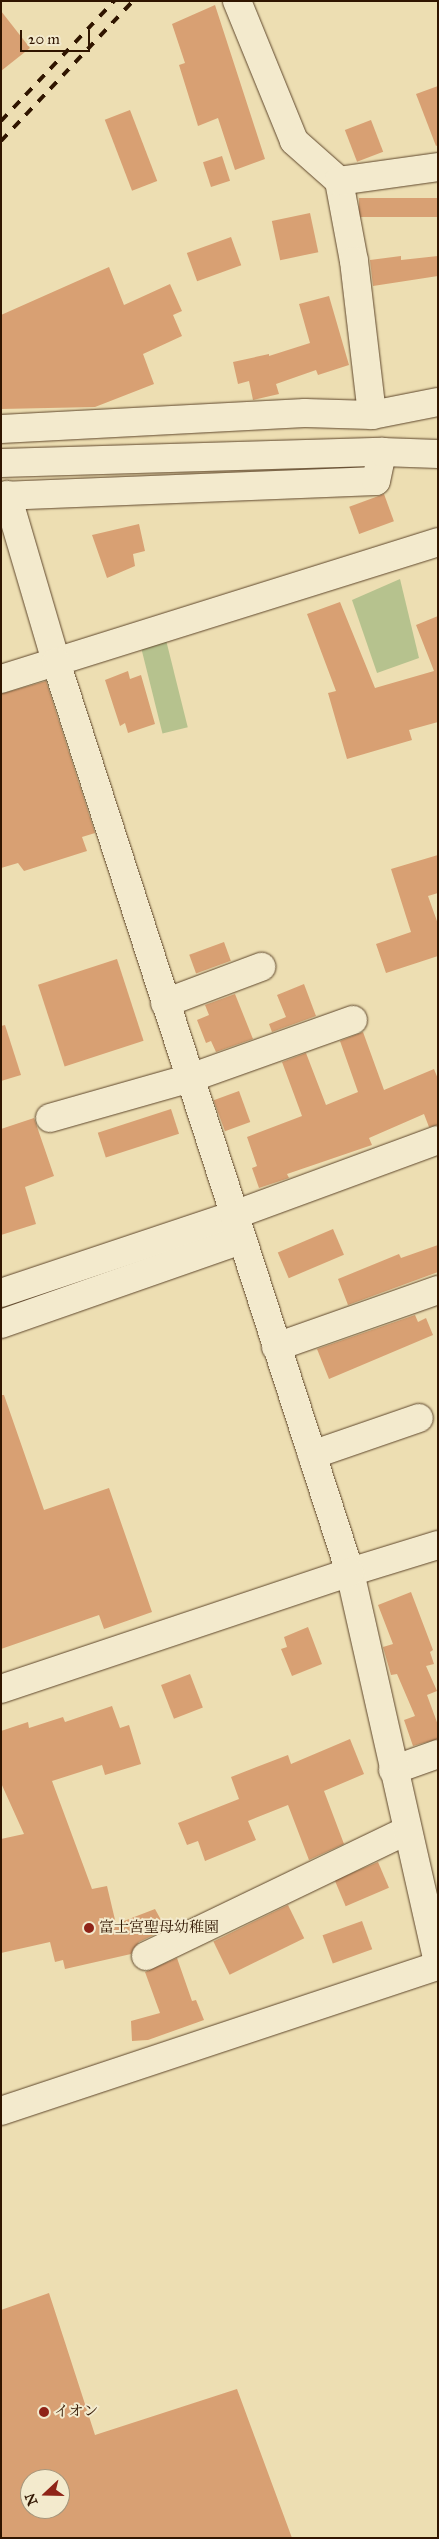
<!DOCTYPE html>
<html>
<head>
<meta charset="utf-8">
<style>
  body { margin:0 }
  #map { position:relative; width:439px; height:2539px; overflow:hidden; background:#eddeb2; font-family:"IM FELL Great Primer","Noto Serif JP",serif }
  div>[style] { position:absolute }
  .green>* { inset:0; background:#b6c28e; transform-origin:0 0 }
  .building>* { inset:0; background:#d8a073; transform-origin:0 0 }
  .roads { filter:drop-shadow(0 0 1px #5f472c) drop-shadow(0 0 1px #5f472c) }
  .street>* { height:28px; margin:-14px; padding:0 14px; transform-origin:14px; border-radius:14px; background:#f3eacd }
  .secondary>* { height:28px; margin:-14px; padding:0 14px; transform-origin:14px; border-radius:14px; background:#f3eacd }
  .rail>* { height:4px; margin-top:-2px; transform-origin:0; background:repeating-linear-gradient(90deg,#301500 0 9px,transparent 0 18px) }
  .dots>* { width:14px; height:14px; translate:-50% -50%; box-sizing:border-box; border:2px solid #f3eacd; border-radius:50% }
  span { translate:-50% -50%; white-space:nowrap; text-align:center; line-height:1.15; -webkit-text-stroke:4px #f3eacd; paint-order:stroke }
  .poi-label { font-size:15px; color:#301500 }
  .left { translate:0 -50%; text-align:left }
  .frame { position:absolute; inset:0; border:2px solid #301500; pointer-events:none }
  .north { position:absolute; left:20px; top:2469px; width:50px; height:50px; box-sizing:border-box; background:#f3eacd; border:1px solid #a5957b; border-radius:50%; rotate:249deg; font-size:14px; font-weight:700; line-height:20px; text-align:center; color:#301500 }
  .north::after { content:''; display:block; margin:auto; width:18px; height:22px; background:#8f2418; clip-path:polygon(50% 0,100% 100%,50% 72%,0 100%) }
  .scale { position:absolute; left:20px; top:30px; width:70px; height:22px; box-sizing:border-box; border:2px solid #301500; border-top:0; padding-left:6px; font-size:15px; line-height:18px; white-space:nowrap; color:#301500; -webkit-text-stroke:4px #f3eacd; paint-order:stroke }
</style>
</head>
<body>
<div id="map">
  <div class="green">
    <i style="clip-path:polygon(400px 579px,419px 658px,377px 673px,352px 600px)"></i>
    <i style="left:165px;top:636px;width:94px;height:26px;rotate:76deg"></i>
  </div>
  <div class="building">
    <i style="clip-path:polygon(215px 5px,265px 159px,235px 170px,218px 118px,198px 126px,179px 65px,185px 63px,172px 24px)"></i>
    <i style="clip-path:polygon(1px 11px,30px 48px,1px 71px)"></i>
    <i style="clip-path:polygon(438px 86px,438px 145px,436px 146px,416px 94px)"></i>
    <i style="left:130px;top:110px;width:76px;height:27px;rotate:69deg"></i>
    <i style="left:371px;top:120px;width:34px;height:28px;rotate:69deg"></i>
    <i style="left:222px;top:156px;width:26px;height:20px;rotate:72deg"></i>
    <i style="left:438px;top:198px;width:19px;height:79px;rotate:90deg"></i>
    <i style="left:310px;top:213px;width:40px;height:39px;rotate:78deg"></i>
    <i style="left:231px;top:237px;width:30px;height:47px;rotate:70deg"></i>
    <i style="clip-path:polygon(401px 256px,401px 260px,438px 256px,438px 276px,373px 286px,370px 260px)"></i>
    <i style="clip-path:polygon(109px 267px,124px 305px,170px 284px,182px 311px,173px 315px,182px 336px,143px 354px,154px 384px,95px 407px,1px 409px,1px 315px)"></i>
    <i style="clip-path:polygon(329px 296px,349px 365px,318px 375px,316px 370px,276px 384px,279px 394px,253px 400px,249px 381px,238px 384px,233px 362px,269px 354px,269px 356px,310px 343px,299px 304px)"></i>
    <i style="left:384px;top:494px;width:29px;height:37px;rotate:70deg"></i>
    <i style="clip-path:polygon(139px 524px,145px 551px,133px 554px,135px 566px,107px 578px,92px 535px)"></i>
    <i style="clip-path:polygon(340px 602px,375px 688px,434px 671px,416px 625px,438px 616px,438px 722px,409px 730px,412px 740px,347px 759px,328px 693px,336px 691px,307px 614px)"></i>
    <i style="clip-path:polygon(128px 671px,130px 679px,141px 675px,155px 724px,128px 733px,125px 723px,120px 726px,105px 680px)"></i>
    <i style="clip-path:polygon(46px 681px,95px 833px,82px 837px,87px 851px,24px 871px,18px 863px,1px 868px,1px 694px)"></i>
    <i style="clip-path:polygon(438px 855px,438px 893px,428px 896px,438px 924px,438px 956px,386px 973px,376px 944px,411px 932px,391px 869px)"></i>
    <i style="left:224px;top:942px;width:20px;height:37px;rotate:70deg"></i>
    <i style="left:117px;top:959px;width:86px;height:83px;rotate:72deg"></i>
    <i style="clip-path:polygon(304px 984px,316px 1016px,272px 1032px,269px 1024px,286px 1017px,277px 995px)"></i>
    <i style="clip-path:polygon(235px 994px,253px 1039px,216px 1052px,211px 1041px,206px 1043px,197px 1020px,209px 1015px,205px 1005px)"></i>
    <i style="clip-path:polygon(5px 1025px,21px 1075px,1px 1081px,1px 1026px)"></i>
    <i style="clip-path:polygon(363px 1032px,384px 1090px,434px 1069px,438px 1079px,438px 1125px,429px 1127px,424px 1114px,369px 1138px,372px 1145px,287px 1174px,289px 1178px,259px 1188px,252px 1168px,257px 1166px,247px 1137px,302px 1116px,282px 1062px,306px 1053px,326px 1105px,358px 1092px,340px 1041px)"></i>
    <i style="left:239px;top:1091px;width:33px;height:27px;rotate:70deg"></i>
    <i style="left:171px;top:1109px;width:26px;height:77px;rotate:72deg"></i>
    <i style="clip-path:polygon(34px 1118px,54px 1176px,25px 1187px,36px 1224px,1px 1235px,1px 1129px)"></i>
    <i style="left:333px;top:1229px;width:28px;height:60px;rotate:67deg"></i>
    <i style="clip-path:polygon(438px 1245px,438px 1272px,348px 1305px,338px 1279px,399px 1254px,401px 1258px)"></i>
    <i style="clip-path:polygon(415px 1315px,418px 1322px,426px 1318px,433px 1335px,329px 1379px,317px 1349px)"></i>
    <i style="clip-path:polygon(1px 1395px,4px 1395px,44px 1510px,109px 1488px,152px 1612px,104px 1629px,99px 1615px,1px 1649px)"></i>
    <i style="clip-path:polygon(411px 1592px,433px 1650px,430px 1652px,434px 1664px,426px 1666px,437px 1691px,427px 1695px,438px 1725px,438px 1739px,413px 1746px,404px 1720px,415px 1716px,397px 1674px,391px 1675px,383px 1647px,393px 1644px,378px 1605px)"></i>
    <i style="clip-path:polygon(308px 1627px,322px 1664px,292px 1676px,281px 1649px,287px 1647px,284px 1637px)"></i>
    <i style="left:190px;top:1674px;width:36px;height:31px;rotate:69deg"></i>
    <i style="clip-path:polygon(112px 1706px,120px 1728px,129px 1725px,141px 1764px,105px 1775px,102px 1765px,52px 1781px,92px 1889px,107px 1886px,116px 1924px,155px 1909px,166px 1929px,139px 1942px,131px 1954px,65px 1969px,63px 1960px,55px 1962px,50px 1942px,1px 1953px,1px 1839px,24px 1834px,1px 1783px,1px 1731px,28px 1722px,29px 1728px,63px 1717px,65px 1722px)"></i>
    <i style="clip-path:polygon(350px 1739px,364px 1774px,324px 1791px,344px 1844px,309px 1860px,288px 1805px,248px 1821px,256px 1840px,205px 1861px,198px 1841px,187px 1845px,178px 1823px,239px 1799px,231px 1777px,288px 1755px,291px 1764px)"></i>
    <i style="left:378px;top:1862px;width:28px;height:47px;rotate:67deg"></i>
    <i style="left:288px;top:1905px;width:37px;height:83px;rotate:64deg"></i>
    <i style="left:362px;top:1921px;width:30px;height:42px;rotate:70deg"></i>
    <i style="clip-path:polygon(177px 1958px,192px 2001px,196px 2000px,204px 2020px,148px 2040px,132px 2041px,131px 2021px,160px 2013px,145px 1972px)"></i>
    <i style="clip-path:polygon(evenodd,49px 2293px,95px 2435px,237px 2389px,292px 2538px,1px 2538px,1px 2310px,49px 2293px,30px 2479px,60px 2479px,60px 2509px,30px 2509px,30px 2479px)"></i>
  </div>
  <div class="roads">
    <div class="street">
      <i style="left:237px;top:1px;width:151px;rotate:67.8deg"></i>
      <i style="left:294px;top:141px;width:60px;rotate:41.6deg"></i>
      <i style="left:339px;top:181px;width:81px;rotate:79.4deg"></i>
      <i style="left:354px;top:261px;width:155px;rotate:83.3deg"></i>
      <i style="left:339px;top:181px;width:100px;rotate:-8deg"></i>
      <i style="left:1px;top:429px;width:304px;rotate:-3deg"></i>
      <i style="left:305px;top:413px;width:67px;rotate:1.7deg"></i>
      <i style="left:372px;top:415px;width:67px;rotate:-11.1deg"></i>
      <i style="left:7px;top:495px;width:174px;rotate:73.6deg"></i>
      <i style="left:1px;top:496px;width:375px;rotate:-2.3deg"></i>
      <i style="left:376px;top:481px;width:30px;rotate:-78deg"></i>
      <i style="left:1px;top:679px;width:458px;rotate:-17.4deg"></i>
      <i style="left:165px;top:1003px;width:103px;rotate:-20.6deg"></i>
      <i style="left:50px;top:1118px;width:146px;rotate:-15.9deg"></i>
      <i style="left:190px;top:1078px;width:173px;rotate:-19.6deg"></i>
      <i style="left:1px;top:1293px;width:246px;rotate:-18.5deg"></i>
      <i style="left:234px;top:1215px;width:217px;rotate:-20.2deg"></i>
      <i style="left:1px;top:1324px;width:254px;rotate:-19.3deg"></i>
      <i style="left:276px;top:1347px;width:172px;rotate:-19.4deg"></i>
      <i style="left:312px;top:1455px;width:113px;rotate:-19.1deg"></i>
      <i style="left:350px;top:1572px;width:92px;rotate:-17.1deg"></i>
      <i style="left:393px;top:1770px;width:48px;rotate:-19.6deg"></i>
      <i style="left:146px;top:1956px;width:288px;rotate:-25.7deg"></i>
    </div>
    <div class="secondary">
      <i style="left:1px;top:463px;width:381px;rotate:-1.7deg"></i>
      <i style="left:382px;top:452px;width:56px;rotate:2deg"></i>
      <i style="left:56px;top:662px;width:956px;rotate:72.1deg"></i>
      <i style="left:350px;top:1572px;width:400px;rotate:77.3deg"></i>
      <i style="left:1px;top:1689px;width:368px;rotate:-18.5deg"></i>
      <i style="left:1px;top:2111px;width:460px;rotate:-18.4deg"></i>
    </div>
  </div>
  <div class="rail">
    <i style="left:1px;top:121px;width:165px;rotate:-46.7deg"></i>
    <i style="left:1px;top:141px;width:192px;rotate:-46.7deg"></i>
  </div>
  <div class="dots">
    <i style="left:89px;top:1928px;background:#8f2418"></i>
    <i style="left:44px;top:2412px;background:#8f2418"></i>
  </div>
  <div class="poi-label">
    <span class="left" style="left:99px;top:1928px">富士宮聖母幼稚園</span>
    <span class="left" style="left:54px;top:2412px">イオン</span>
  </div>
  <div class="frame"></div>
  <div class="north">N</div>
  <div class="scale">20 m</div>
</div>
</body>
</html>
